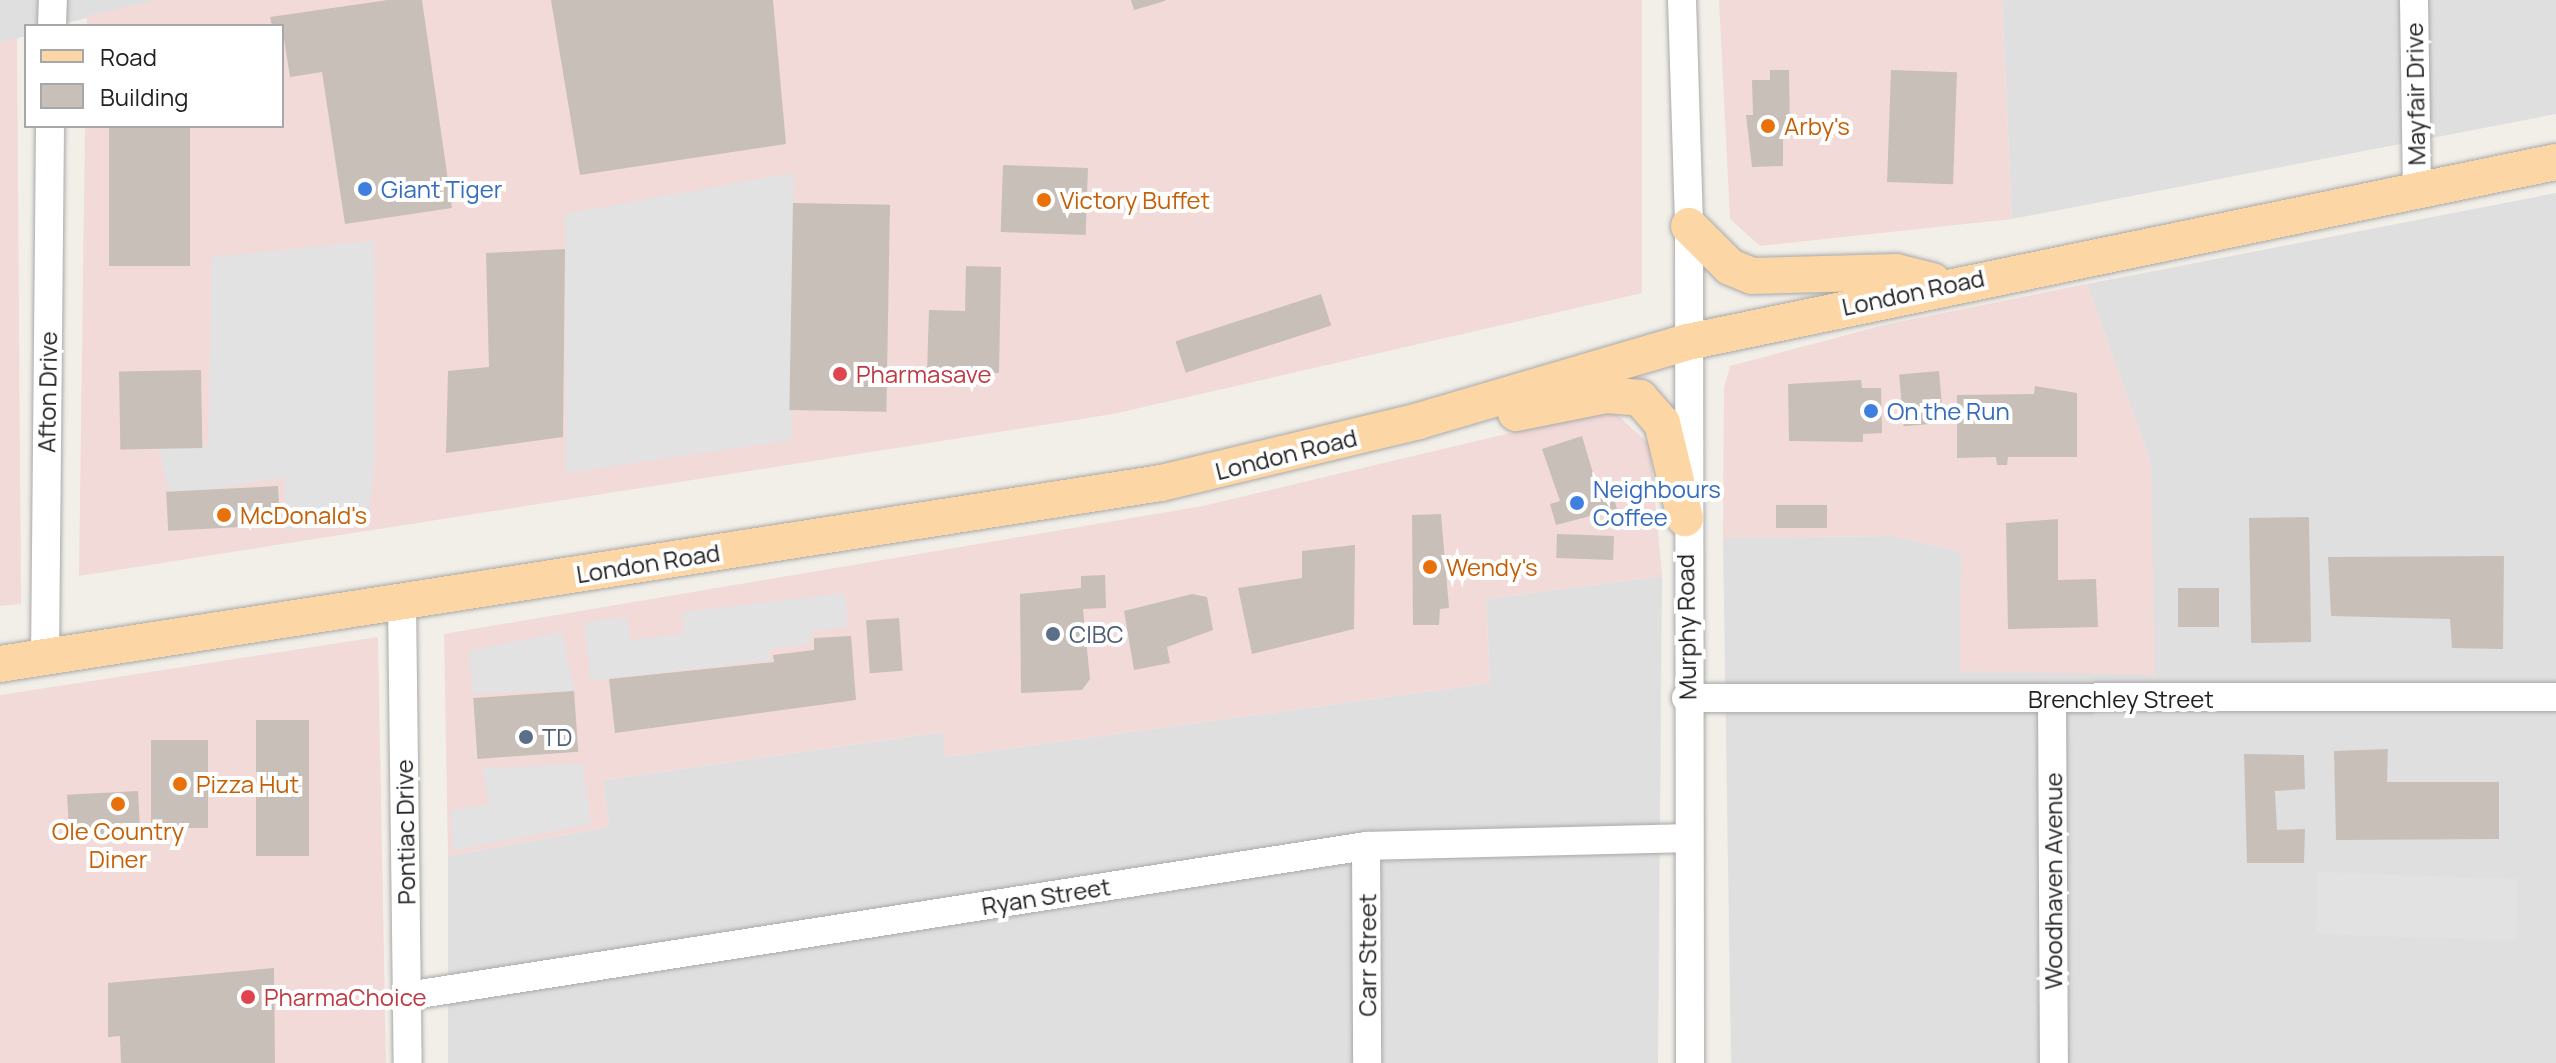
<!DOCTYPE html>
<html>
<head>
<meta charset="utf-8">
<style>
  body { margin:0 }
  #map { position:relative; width:2556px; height:1063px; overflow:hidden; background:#f2efe9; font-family:Manrope,sans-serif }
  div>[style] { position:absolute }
  .residential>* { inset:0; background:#e0dfdf }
  .commercial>* { inset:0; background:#f2dad9 }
  .parking>* { inset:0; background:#e2e2e2; transform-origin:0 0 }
  .building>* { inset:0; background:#c7bfb8; transform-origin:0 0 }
  .roads { filter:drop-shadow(0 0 2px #a9a9a9) drop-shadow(0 0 2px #a9a9a9) }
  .minor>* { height:28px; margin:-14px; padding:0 14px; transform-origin:14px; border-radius:14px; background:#fff }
  .major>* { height:36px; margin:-18px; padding:0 18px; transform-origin:18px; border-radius:18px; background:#fcd6a4 }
  .dots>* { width:22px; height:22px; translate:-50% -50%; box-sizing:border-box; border:4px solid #fff; border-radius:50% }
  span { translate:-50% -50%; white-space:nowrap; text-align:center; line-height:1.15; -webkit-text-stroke:8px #fff; paint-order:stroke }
  .street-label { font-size:24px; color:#222 }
  .food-label { font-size:24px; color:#c56008 }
  .left { translate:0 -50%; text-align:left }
  .shop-label { font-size:24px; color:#366cbe }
  .health-label { font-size:24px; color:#be3a42 }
  .service-label { font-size:24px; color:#4e5e75 }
  .legend { position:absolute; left:24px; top:24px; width:260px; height:104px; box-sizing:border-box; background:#fff; border:2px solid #a7a7a7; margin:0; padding:10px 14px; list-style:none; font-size:24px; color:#222 }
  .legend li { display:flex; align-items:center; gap:16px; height:40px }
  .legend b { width:40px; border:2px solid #a7a7a7 }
</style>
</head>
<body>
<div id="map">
  <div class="residential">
    <i style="clip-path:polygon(0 0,157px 0,55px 26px,26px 26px,26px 36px,0 43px)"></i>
    <i style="clip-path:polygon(2002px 0,2556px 0,2556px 114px,2012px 219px)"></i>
    <i style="clip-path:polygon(2556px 193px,2556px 1063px,1731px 1063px,1723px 538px,1893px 536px,1962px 552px,2151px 463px,2087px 284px)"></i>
    <i style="clip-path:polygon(1662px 576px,1658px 1063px,448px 1063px,448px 856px,609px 827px,603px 780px,943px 732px,946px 757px,1490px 683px,1486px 599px)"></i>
  </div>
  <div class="commercial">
    <i style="clip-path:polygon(157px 0,1642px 0,1642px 293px,1113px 414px,79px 576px,85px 126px,282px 126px,282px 26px,87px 26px,87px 16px)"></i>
    <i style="clip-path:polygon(1719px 0,2002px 0,2012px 219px,1760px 246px,1730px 219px)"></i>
    <i style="clip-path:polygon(17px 38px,21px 604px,0 606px,0 43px)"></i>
    <i style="clip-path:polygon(2087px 284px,2151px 463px,2155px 675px,1960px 671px,1961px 552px,1893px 536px,1723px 538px,1724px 388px,1730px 366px,1884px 325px)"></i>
    <i style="clip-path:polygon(1611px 409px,1650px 445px,1662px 576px,1486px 599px,1490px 683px,946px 757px,942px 732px,603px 780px,609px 827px,448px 856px,444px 634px,1203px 506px)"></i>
    <i style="clip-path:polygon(378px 637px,386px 1063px,0 1063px,0 695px)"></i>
  </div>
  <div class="parking">
    <i style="clip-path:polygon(794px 173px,792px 440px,566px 473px,565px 214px)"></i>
    <i style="clip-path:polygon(374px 241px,375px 459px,368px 522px,283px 530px,285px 477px,170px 496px,159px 448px,208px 446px,212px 257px)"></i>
    <i style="clip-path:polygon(845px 593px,848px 626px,810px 631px,811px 644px,770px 649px,770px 660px,591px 681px,584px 622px,627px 617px,630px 640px,684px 634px,682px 612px)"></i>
    <i style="clip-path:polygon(562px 632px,574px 691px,473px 693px,468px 651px)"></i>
    <i style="clip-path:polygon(583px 764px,591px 824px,453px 850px,451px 810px,489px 804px,483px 768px)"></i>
    <i style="left:2518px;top:879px;width:62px;height:200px;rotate:92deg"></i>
  </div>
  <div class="building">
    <i style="clip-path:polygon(388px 0,422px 0,452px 208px,345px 224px,322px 72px,290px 77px,282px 26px,272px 26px,270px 17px)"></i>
    <i style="clip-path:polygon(551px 0,773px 0,786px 144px,580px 175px)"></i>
    <i style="clip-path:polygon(1131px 0,1165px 0,1165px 1px,1134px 10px)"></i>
    <i style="clip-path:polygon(1770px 70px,1789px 70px,1790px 136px,1783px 137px,1783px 166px,1752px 167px,1746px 115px,1753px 115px,1752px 80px,1770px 80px)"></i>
    <i style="left:1891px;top:70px;width:66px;height:112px;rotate:2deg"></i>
    <i style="left:109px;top:126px;width:81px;height:140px"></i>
    <i style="left:1003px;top:165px;width:85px;height:67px;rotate:2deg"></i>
    <i style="left:793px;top:203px;width:97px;height:207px;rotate:1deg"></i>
    <i style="clip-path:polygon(565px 249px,563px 437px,446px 453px,448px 371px,489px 367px,486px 253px)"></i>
    <i style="clip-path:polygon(966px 266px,1001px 267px,999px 373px,927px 372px,929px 310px,965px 311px)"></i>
    <i style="left:1321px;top:294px;width:33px;height:153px;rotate:72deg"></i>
    <i style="left:201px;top:370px;width:78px;height:82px;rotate:89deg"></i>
    <i style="left:1939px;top:371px;width:52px;height:40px;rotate:85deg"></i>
    <i style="clip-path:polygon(1861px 380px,1862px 388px,1881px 388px,1882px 433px,1863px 434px,1863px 442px,1789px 441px,1788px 384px)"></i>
    <i style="clip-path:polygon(2035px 386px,2077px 393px,2077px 457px,2008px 457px,2007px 465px,1997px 465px,1996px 457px,1957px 458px,1957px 395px,2034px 394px)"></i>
    <i style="clip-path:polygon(1582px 436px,1598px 490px,1610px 486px,1617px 509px,1556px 525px,1550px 504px,1560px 501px,1542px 449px)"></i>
    <i style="left:278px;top:486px;width:39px;height:112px;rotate:87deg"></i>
    <i style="left:1776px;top:505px;width:51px;height:23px"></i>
    <i style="clip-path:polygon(1441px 514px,1449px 608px,1440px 609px,1439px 625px,1413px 625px,1412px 515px)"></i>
    <i style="left:2309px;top:517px;width:125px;height:60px;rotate:89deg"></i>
    <i style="clip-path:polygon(2058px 519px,2058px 580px,2096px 579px,2098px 627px,2008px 629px,2006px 523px)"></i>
    <i style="left:1557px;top:534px;width:57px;height:24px;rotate:2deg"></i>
    <i style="clip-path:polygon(1355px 545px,1354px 629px,1252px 654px,1238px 588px,1302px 578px,1302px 551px)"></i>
    <i style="clip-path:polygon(2504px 556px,2503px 649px,2452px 648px,2450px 619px,2331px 616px,2328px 557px)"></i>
    <i style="clip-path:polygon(1105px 575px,1106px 608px,1083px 609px,1090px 679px,1082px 690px,1021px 693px,1020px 594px,1081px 588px,1081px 576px)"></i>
    <i style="left:2219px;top:588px;width:39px;height:41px;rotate:90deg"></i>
    <i style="clip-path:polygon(1192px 594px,1207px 597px,1213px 630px,1167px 647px,1170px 663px,1134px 670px,1124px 611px)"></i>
    <i style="left:899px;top:618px;width:53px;height:33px;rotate:86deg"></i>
    <i style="clip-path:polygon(851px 636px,856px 700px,615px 733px,609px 679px,774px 662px,773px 655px,814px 650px,814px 638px)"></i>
    <i style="left:574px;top:691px;width:61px;height:101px;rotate:86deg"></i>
    <i style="left:256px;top:720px;width:53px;height:136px"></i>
    <i style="left:151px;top:740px;width:57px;height:88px"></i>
    <i style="clip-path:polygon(2388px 749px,2387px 782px,2499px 782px,2499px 839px,2336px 840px,2334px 751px)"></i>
    <i style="clip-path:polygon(2244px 754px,2304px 755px,2305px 789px,2275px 791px,2277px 830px,2305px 829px,2304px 863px,2247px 863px)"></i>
    <i style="left:138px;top:791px;width:43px;height:71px;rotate:87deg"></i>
    <i style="clip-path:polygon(274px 968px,275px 1063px,121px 1063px,120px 1036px,108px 1037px,108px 983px)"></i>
  </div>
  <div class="roads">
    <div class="minor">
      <i style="left:1682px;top:0;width:226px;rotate:88.2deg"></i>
      <i style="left:1689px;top:226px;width:837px;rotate:89.93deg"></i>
      <i style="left:2414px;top:0;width:188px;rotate:89.1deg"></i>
      <i style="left:52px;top:26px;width:26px;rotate:-88deg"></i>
      <i style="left:402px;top:601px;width:462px;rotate:89.3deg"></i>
      <i style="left:45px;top:657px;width:531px;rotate:-89.46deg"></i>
      <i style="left:1686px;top:698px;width:870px;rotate:-0.07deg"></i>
      <i style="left:2052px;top:699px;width:364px;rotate:89.7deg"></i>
      <i style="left:1366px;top:846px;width:217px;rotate:89.7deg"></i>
      <i style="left:407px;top:996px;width:971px;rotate:-8.89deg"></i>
      <i style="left:1366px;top:846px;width:323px;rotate:-1.4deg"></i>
    </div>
    <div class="major">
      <i style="left:1689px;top:226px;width:58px;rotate:45deg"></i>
      <i style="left:1730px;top:267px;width:24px;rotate:22deg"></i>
      <i style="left:1752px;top:276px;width:144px;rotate:-1.6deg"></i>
      <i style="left:1896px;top:272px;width:38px;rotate:14deg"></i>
      <i style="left:1516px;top:413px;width:93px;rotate:-11.2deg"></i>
      <i style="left:1607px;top:395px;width:33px;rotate:5deg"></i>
      <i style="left:1640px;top:398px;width:33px;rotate:49deg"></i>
      <i style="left:1662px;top:423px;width:98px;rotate:76.4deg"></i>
      <i style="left:0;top:664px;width:1175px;rotate:-8.86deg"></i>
      <i style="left:1161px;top:483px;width:265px;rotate:-13.5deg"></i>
      <i style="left:1419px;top:421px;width:280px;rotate:-16.4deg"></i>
      <i style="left:1688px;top:342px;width:886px;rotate:-11.72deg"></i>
    </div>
  </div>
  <div class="dots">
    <i style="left:1768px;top:126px;background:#e8710a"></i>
    <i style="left:365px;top:189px;background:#3f7fe0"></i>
    <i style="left:1044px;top:200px;background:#e8710a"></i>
    <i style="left:840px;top:374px;background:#e0444e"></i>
    <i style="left:1871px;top:411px;background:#3f7fe0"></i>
    <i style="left:1577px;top:503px;background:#3f7fe0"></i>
    <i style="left:224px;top:515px;background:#e8710a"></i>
    <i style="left:1430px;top:567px;background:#e8710a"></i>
    <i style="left:1053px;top:634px;background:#5c6f8a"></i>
    <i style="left:526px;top:737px;background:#5c6f8a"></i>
    <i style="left:180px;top:784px;background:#e8710a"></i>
    <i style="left:118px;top:804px;background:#e8710a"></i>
    <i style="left:248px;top:997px;background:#e0444e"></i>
  </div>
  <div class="street-label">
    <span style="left:2415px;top:94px;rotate:-91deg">Mayfair Drive</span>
    <span style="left:1913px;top:292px;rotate:-12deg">London Road</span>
    <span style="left:47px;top:392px;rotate:-89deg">Afton Drive</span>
    <span style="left:1286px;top:454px;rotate:-14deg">London Road</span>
    <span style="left:648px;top:563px;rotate:-9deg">London Road</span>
    <span style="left:1686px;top:627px;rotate:-91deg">Murphy Road</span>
    <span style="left:2121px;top:699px">Brenchley Street</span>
    <span style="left:405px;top:832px;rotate:-91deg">Pontiac Drive</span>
    <span style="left:2053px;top:881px;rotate:-90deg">Woodhaven Avenue</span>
    <span style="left:1046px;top:896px;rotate:-9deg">Ryan Street</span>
    <span style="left:1367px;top:955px;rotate:-90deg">Carr Street</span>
  </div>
  <div class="food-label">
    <span class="left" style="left:1784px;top:126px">Arby's</span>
    <span class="left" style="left:1060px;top:200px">Victory Buffet</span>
    <span class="left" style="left:240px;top:515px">McDonald's</span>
    <span class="left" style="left:1446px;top:567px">Wendy's</span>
    <span class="left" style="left:196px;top:784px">Pizza Hut</span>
    <span style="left:118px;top:845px">Ole Country<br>Diner</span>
  </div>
  <div class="shop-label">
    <span class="left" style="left:381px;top:189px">Giant Tiger</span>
    <span class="left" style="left:1887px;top:411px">On the Run</span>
    <span class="left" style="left:1593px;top:503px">Neighbours<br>Coffee</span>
  </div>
  <div class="health-label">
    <span class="left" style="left:856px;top:374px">Pharmasave</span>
    <span class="left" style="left:264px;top:997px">PharmaChoice</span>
  </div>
  <div class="service-label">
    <span class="left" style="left:1069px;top:634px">CIBC</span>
    <span class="left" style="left:542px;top:737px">TD</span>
  </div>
  <ul class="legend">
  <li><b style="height:10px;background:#fcd6a4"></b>Road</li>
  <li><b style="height:22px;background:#c7bfb8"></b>Building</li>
  </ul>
</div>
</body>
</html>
